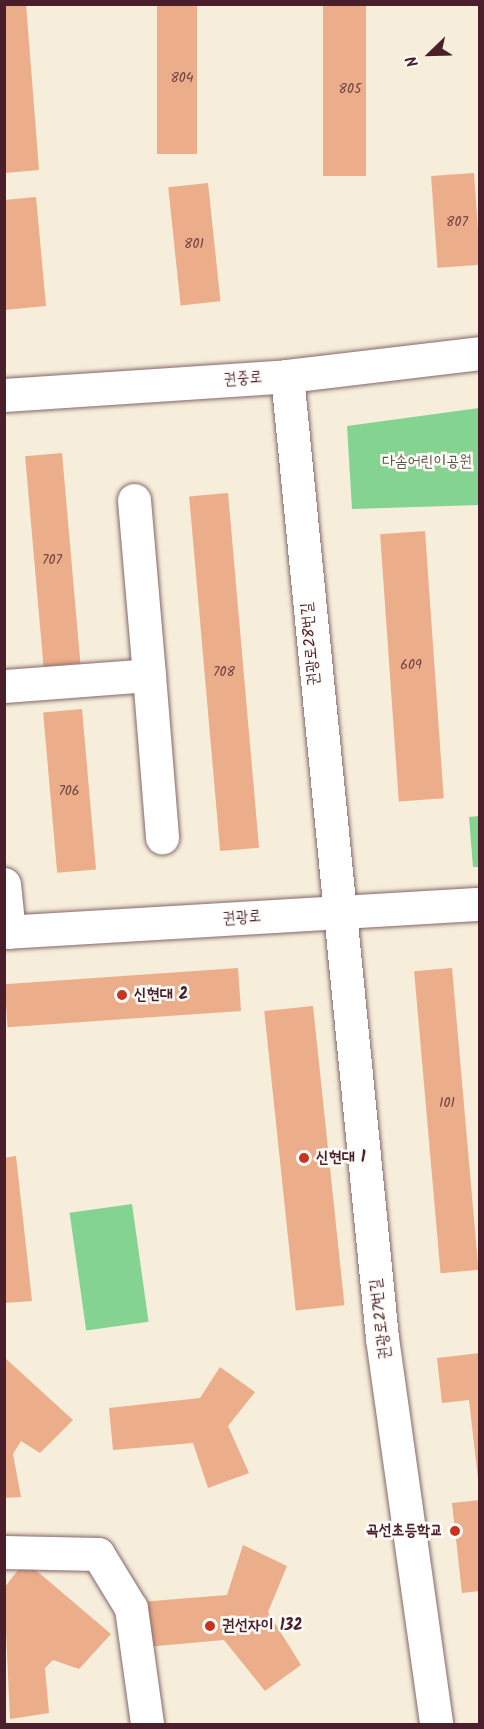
<!DOCTYPE html>
<html>
<head>
<meta charset="utf-8">
<style>
  body { margin:0 }
  #map { position:relative; width:484px; height:1729px; overflow:hidden; background:#f6eedb; font-family:Kalam,"Poor Story",sans-serif }
  div>[style] { position:absolute }
  .green>* { inset:0; background:#85d391; transform-origin:0 0 }
  .building>* { inset:0; background:#ebad8a; transform-origin:0 0 }
  .roads { filter:drop-shadow(0 0 2px #866769) drop-shadow(0 0 2px #866769) }
  .minor>* { height:33px; margin:-16.5px; padding:0 16.5px; transform-origin:16.5px; border-radius:16.5px; background:#fff }
  .dots>* { width:16px; height:16px; translate:-50% -50%; box-sizing:border-box; border:3px solid #fdfcf7; border-radius:50% }
  span { translate:-50% -50%; white-space:nowrap; text-align:center; line-height:1.15; -webkit-text-stroke:5px #fdfcf7; paint-order:stroke }
  .number-label { font-size:14px; color:#724243 }
  .number-label span { -webkit-text-stroke-width:0 }
  .street-label { font-size:16px; color:#4a1f2b }
  .park-label { font-size:16px; color:#5c554a }
  .poi-label { font-size:16px; color:#4a1f2b; font-weight:700 }
  .left { translate:0 -50%; text-align:left }
  .right { translate:-100% -50%; text-align:right }
  .frame { position:absolute; inset:0; border:6px solid #4a1f2b; pointer-events:none }
  .north { position:absolute; left:400px; top:24px; width:60px; height:60px; -webkit-text-stroke:4px #fdfcf7; paint-order:stroke; rotate:247deg; font-size:16px; font-weight:700; line-height:24px; text-align:center; color:#4a1f2b }
  .north::after { content:''; display:block; margin:auto; width:21px; height:27px; background:#4a1f2b; clip-path:polygon(50% 0,100% 100%,50% 72%,0 100%) }
</style>
</head>
<body>
<div id="map">
  <div class="green">
    <i style="clip-path:polygon(479px 408px,479px 505px,352px 509px,347px 426px)"></i>
    <i style="clip-path:polygon(479px 816px,479px 867px,473px 867px,469px 817px)"></i>
    <i style="left:132px;top:1204px;width:119px;height:63px;rotate:82deg"></i>
  </div>
  <div class="building">
    <i style="clip-path:polygon(5px 4px,26px 4px,39px 170px,5px 173px)"></i>
    <i style="left:157px;top:5px;width:40px;height:149px"></i>
    <i style="left:323px;top:5px;width:43px;height:171px"></i>
    <i style="left:474px;top:173px;width:92px;height:43px;rotate:86deg"></i>
    <i style="left:208px;top:183px;width:119px;height:40px;rotate:84deg"></i>
    <i style="clip-path:polygon(36px 197px,46px 306px,4px 310px,4px 200px)"></i>
    <i style="left:62px;top:453px;width:211px;height:37px;rotate:85deg"></i>
    <i style="left:228px;top:493px;width:356px;height:39px;rotate:85deg"></i>
    <i style="left:425px;top:531px;width:268px;height:45px;rotate:86deg"></i>
    <i style="left:82px;top:709px;width:161px;height:39px;rotate:85deg"></i>
    <i style="left:238px;top:968px;width:43px;height:234px;rotate:86deg"></i>
    <i style="left:452px;top:968px;width:303px;height:38px;rotate:85deg"></i>
    <i style="left:313px;top:1006px;width:301px;height:49px;rotate:84deg"></i>
    <i style="clip-path:polygon(16px 1156px,32px 1301px,4px 1303px,4px 1158px)"></i>
    <i style="clip-path:polygon(480px 1353px,480px 1479px,478px 1479px,469px 1400px,442px 1403px,437px 1358px)"></i>
    <i style="clip-path:polygon(4px 1357px,73px 1420px,40px 1453px,21px 1441px,13px 1454px,21px 1497px,4px 1498px)"></i>
    <i style="clip-path:polygon(220px 1367px,255px 1392px,228px 1426px,249px 1473px,208px 1488px,193px 1443px,113px 1450px,109px 1408px,200px 1398px)"></i>
    <i style="clip-path:polygon(480px 1500px,480px 1591px,462px 1593px,452px 1503px)"></i>
    <i style="clip-path:polygon(243px 1545px,287px 1566px,268px 1612px,301px 1665px,265px 1691px,224px 1640px,146px 1647px,140px 1602px,227px 1595px)"></i>
    <i style="clip-path:polygon(25px 1561px,111px 1634px,79px 1669px,53px 1660px,45px 1668px,49px 1713px,10px 1719px,4px 1588px)"></i>
  </div>
  <div class="roads">
    <div class="minor">
      <i style="left:287px;top:376px;width:967px;rotate:84.36deg"></i>
      <i style="left:382px;top:1338px;width:390px;rotate:82deg"></i>
      <i style="left:4px;top:395px;width:284px;rotate:-3.8deg"></i>
      <i style="left:287px;top:376px;width:194px;rotate:-6.8deg"></i>
      <i style="left:134px;top:500px;width:176px;rotate:85.1deg"></i>
      <i style="left:4px;top:686px;width:145px;rotate:-4.3deg"></i>
      <i style="left:149px;top:675px;width:163px;rotate:85.4deg"></i>
      <i style="left:4px;top:884px;width:48px;rotate:84.1deg"></i>
      <i style="left:4px;top:932px;width:477px;rotate:-3.4deg"></i>
      <i style="left:4px;top:1552px;width:94px;rotate:1.2deg"></i>
      <i style="left:98px;top:1554px;width:63px;rotate:58.6deg"></i>
      <i style="left:131px;top:1608px;width:117px;rotate:82.1deg"></i>
    </div>
  </div>
  <div class="dots">
    <i style="left:122px;top:995px;background:#c8321e"></i>
    <i style="left:304px;top:1158px;background:#c8321e"></i>
    <i style="left:455px;top:1531px;background:#c8321e"></i>
    <i style="left:210px;top:1626px;background:#c8321e"></i>
  </div>
  <div class="number-label">
    <span style="left:182px;top:78px">804</span>
    <span style="left:350px;top:89px">805</span>
    <span style="left:457px;top:222px">807</span>
    <span style="left:194px;top:244px">801</span>
    <span style="left:52px;top:560px">707</span>
    <span style="left:411px;top:665px">609</span>
    <span style="left:224px;top:672px">708</span>
    <span style="left:69px;top:791px">706</span>
    <span style="left:447px;top:1103px">101</span>
  </div>
  <div class="street-label">
    <span style="left:243px;top:379px;rotate:-4deg">권중로</span>
    <span style="left:311px;top:644px;rotate:-95deg">권광로28번길</span>
    <span style="left:242px;top:918px;rotate:-4deg">권광로</span>
    <span style="left:381px;top:1319px;rotate:-97deg">권광로27번길</span>
  </div>
  <div class="park-label">
    <span style="left:427px;top:462px">다솜어린이공원</span>
  </div>
  <div class="poi-label">
    <span class="left" style="left:134px;top:995px">신현대 2</span>
    <span class="left" style="left:316px;top:1158px">신현대 1</span>
    <span class="right" style="left:443px;top:1531px">곡선초등학교</span>
    <span class="left" style="left:222px;top:1626px">권선자이 132</span>
  </div>
  <div class="frame"></div>
  <div class="north">N</div>
</div>
</body>
</html>
